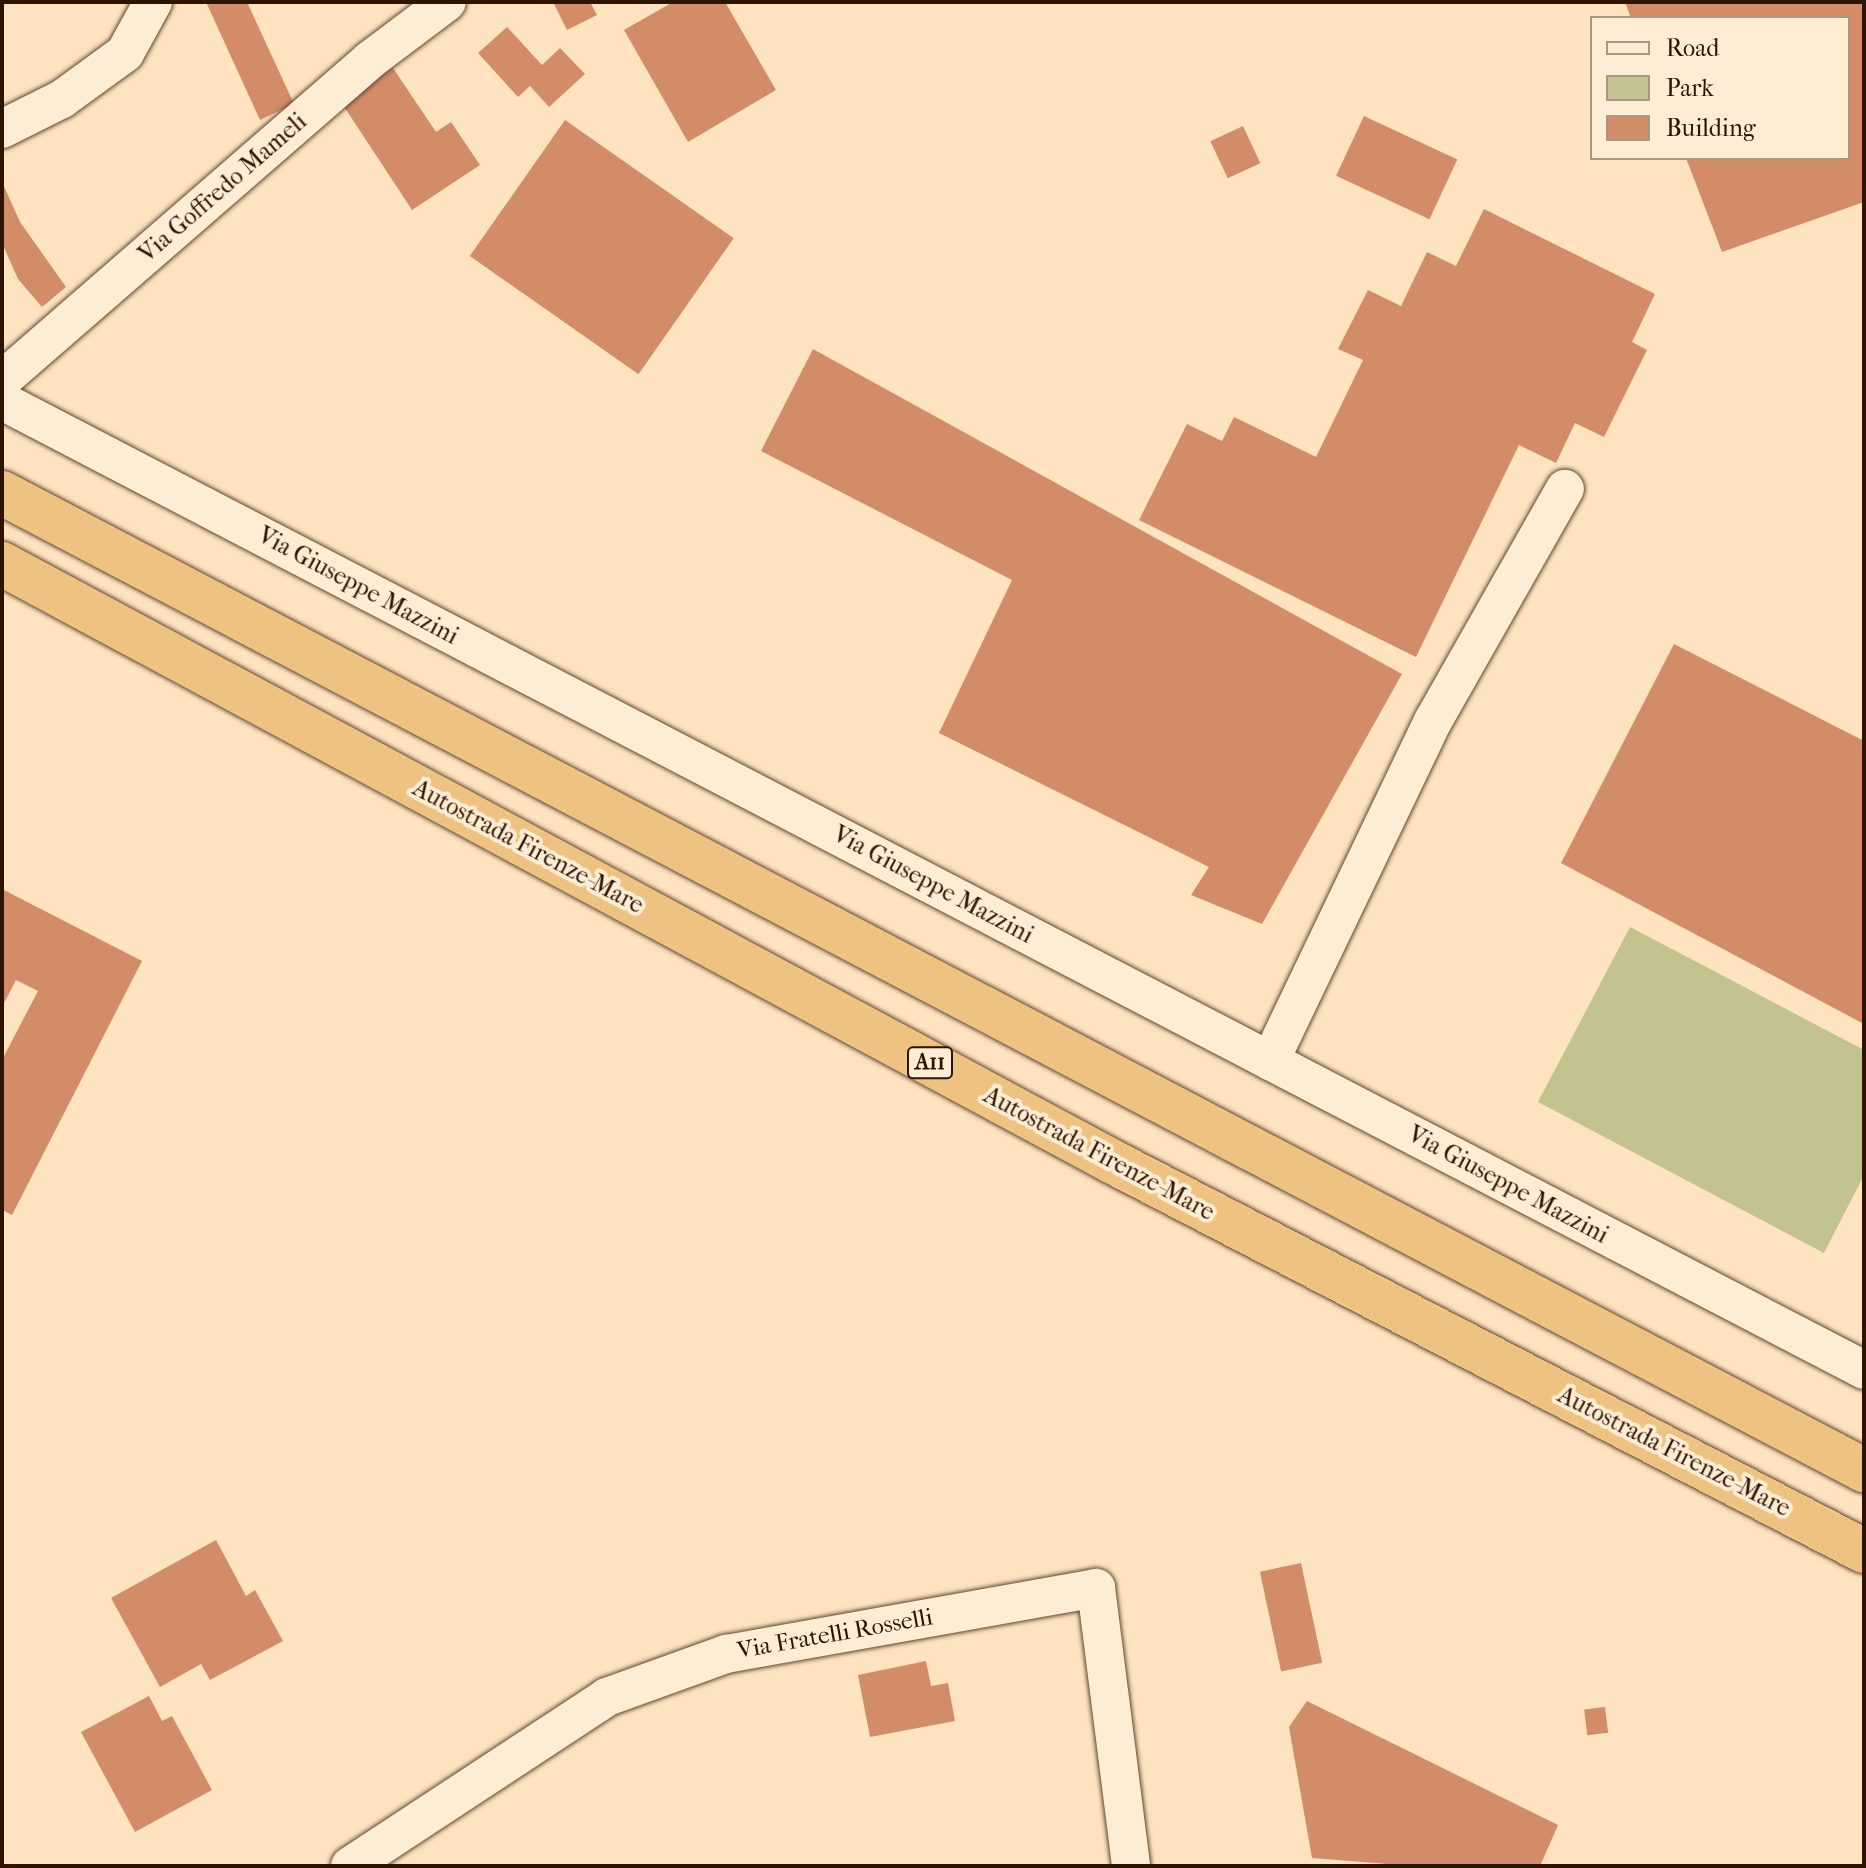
<!DOCTYPE html>
<html>
<head>
<meta charset="utf-8">
<style>
  body { margin:0 }
  #map { position:relative; width:1866px; height:1868px; overflow:hidden; background:#fde3bf; font-family:"IM FELL French Canon",serif }
  div>[style] { position:absolute }
  .green>* { inset:0; background:#c3c38f }
  .building>* { inset:0; background:#d38c68; transform-origin:0 0 }
  .roads { filter:drop-shadow(0 0 2px #624730) drop-shadow(0 0 2px #624730) }
  .minor>* { height:38px; margin:-19px; padding:0 19px; transform-origin:19px; border-radius:19px; background:#feedd5 }
  .highway>* { height:44px; margin:-22px; padding:0 22px; transform-origin:22px; border-radius:22px; background:#eec280 }
  span { translate:-50% -50%; white-space:nowrap; text-align:center; line-height:1.15; -webkit-text-stroke:8px #feedd5; paint-order:stroke }
  .shield-label span { padding:2px 6px; background:#feedd5; border:2px solid; border-radius:6px; -webkit-text-stroke-width:0 }
  .shield-label { font-size:22px; color:#2e1300; font-weight:700 }
  .street-label { font-size:24px; color:#2e1300 }
  .frame { position:absolute; inset:0; border:4px solid #2e1300; pointer-events:none }
  .legend { position:absolute; left:1590px; top:16px; width:260px; height:144px; box-sizing:border-box; background:#feedd5; border:2px solid #ab9680; margin:0; padding:10px 14px; list-style:none; font-size:24px; color:#2e1300 }
  .legend li { display:flex; align-items:center; gap:16px; height:40px }
  .legend b { width:40px; border:2px solid #ab9680 }
</style>
</head>
<body>
<div id="map">
  <div class="green">
    <i style="clip-path:polygon(1630px 927px,1864px 1050px,1864px 1175px,1824px 1253px,1538px 1102px)"></i>
  </div>
  <div class="building">
    <i style="clip-path:polygon(206px 2px,247px 2px,294px 104px,260px 120px)"></i>
    <i style="clip-path:polygon(553px 2px,590px 2px,597px 15px,567px 30px)"></i>
    <i style="clip-path:polygon(673px 2px,725px 2px,776px 90px,688px 142px,624px 30px)"></i>
    <i style="clip-path:polygon(1625px 2px,1864px 2px,1864px 202px,1722px 252px,1686px 158px,1848px 158px,1848px 18px,1631px 18px)"></i>
    <i style="clip-path:polygon(507px 27px,542px 65px,560px 48px,585px 74px,549px 107px,530px 86px,518px 97px,478px 53px)"></i>
    <i style="clip-path:polygon(393px 68px,436px 132px,451px 122px,480px 165px,412px 210px,341px 102px)"></i>
    <i style="left:1364px;top:116px;width:103px;height:66px;rotate:25deg"></i>
    <i style="left:565px;top:120px;width:206px;height:166px;rotate:35deg"></i>
    <i style="left:1243px;top:126px;width:41px;height:36px;rotate:65deg"></i>
    <i style="clip-path:polygon(2px 182px,20px 222px,66px 287px,42px 307px,18px 279px,2px 243px)"></i>
    <i style="clip-path:polygon(1484px 209px,1655px 294px,1632px 342px,1647px 350px,1604px 437px,1575px 423px,1556px 463px,1519px 445px,1416px 657px,1139px 520px,1187px 424px,1222px 441px,1234px 417px,1316px 457px,1363px 360px,1338px 349px,1368px 290px,1401px 306px,1427px 252px,1456px 266px)"></i>
    <i style="clip-path:polygon(813px 349px,1402px 674px,1262px 924px,1191px 895px,1209px 867px,939px 733px,1012px 580px,761px 451px)"></i>
    <i style="clip-path:polygon(1674px 644px,1864px 741px,1864px 1024px,1561px 863px)"></i>
    <i style="clip-path:polygon(2px 889px,142px 961px,12px 1215px,2px 1210px,2px 1060px,38px 991px,16px 980px,2px 1007px)"></i>
    <i style="clip-path:polygon(216px 1540px,246px 1596px,255px 1590px,283px 1641px,210px 1680px,201px 1664px,160px 1687px,111px 1598px)"></i>
    <i style="left:1301px;top:1563px;width:102px;height:42px;rotate:78deg"></i>
    <i style="clip-path:polygon(926px 1661px,931px 1686px,948px 1683px,955px 1721px,870px 1737px,858px 1675px)"></i>
    <i style="clip-path:polygon(149px 1696px,162px 1721px,172px 1716px,212px 1790px,135px 1832px,81px 1732px)"></i>
    <i style="clip-path:polygon(1307px 1701px,1558px 1825px,1540px 1866px,1412px 1866px,1312px 1858px,1289px 1727px)"></i>
    <i style="left:1605px;top:1707px;width:26px;height:21px;rotate:83deg"></i>
  </div>
  <div class="roads">
    <div class="minor">
      <i style="left:2px;top:129px;width:67px;rotate:-26.6deg"></i>
      <i style="left:62px;top:99px;width:78px;rotate:-36.1deg"></i>
      <i style="left:125px;top:53px;width:58px;rotate:-61.2deg"></i>
      <i style="left:2px;top:380px;width:488px;rotate:-41deg"></i>
      <i style="left:370px;top:60px;width:96px;rotate:-37deg"></i>
      <i style="left:2px;top:401px;width:2099px;rotate:27.49deg"></i>
      <i style="left:1270px;top:1061px;width:377px;rotate:-64.4deg"></i>
      <i style="left:1433px;top:721px;width:267px;rotate:-60.4deg"></i>
      <i style="left:350px;top:1866px;width:308px;rotate:-33.3deg"></i>
      <i style="left:607px;top:1697px;width:127px;rotate:-19.9deg"></i>
      <i style="left:726px;top:1654px;width:376px;rotate:-10.1deg"></i>
      <i style="left:1096px;top:1588px;width:280px;rotate:82.8deg"></i>
    </div>
    <div class="highway">
      <i style="left:2px;top:493px;width:2103px;rotate:27.69deg"></i>
      <i style="left:2px;top:564px;width:1262px;rotate:28.29deg"></i>
      <i style="left:1113px;top:1162px;width:846px;rotate:27.38deg"></i>
    </div>
  </div>
  <div class="shield-label">
    <span style="left:930px;top:1063px">A11</span>
  </div>
  <div class="street-label">
    <span style="left:223px;top:188px;rotate:-41deg">Via Goffredo Mameli</span>
    <span style="left:358px;top:586px;rotate:28deg">Via Giuseppe Mazzini</span>
    <span style="left:528px;top:847px;rotate:28deg">Autostrada Firenze-Mare</span>
    <span style="left:933px;top:885px;rotate:28deg">Via Giuseppe Mazzini</span>
    <span style="left:1099px;top:1154px;rotate:28deg">Autostrada Firenze-Mare</span>
    <span style="left:1508px;top:1185px;rotate:28deg">Via Giuseppe Mazzini</span>
    <span style="left:1674px;top:1452px;rotate:27deg">Autostrada Firenze-Mare</span>
    <span style="left:835px;top:1634px;rotate:-10deg">Via Fratelli Rosselli</span>
  </div>
  <div class="frame"></div>
  <ul class="legend">
  <li><b style="height:10px;background:#feedd5"></b>Road</li>
  <li><b style="height:22px;background:#c3c38f"></b>Park</li>
  <li><b style="height:22px;background:#d38c68"></b>Building</li>
  </ul>
</div>
</body>
</html>
